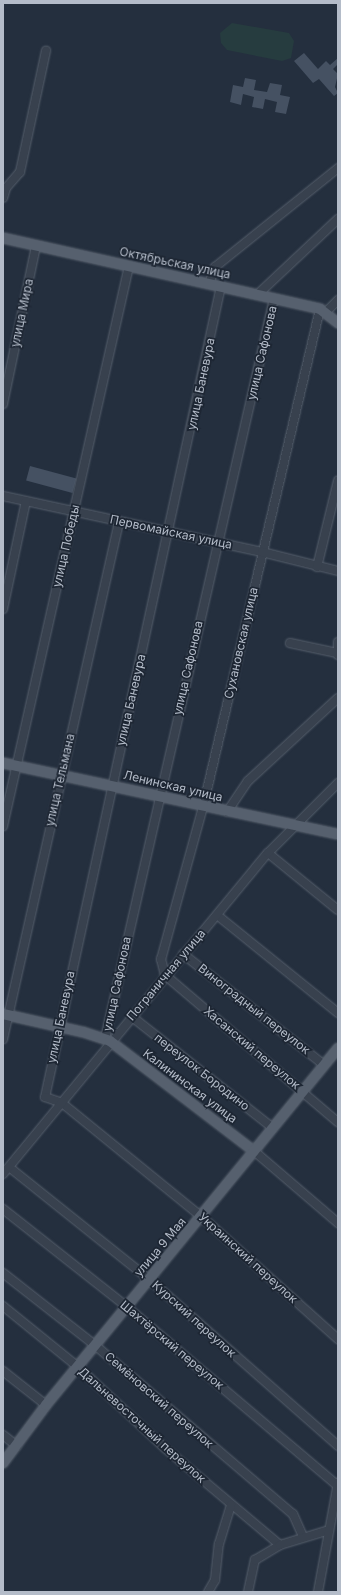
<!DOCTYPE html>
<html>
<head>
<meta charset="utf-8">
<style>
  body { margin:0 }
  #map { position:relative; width:341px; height:1595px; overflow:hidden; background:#242f3e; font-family:Inter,sans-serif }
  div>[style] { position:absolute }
  .green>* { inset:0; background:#263c3f }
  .building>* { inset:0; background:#455162; transform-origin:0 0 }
  .roads { filter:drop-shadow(0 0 1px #565f6c) drop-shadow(0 0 1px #565f6c) }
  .minor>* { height:8px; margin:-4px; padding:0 4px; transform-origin:4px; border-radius:4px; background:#38414e }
  .major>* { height:10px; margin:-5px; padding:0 5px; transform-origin:5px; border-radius:5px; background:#56606e }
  span { translate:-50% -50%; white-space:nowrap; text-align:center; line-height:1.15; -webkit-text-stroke:3.5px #1d2633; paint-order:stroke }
  .street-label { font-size:12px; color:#b4bcc9 }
  .frame { position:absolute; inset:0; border:4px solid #b4bcc9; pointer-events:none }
</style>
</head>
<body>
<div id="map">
  <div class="green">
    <i style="clip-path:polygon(232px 23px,289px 33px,294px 41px,291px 58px,282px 61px,227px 50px,221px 43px,220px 33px)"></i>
  </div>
  <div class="building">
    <i style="clip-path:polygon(304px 53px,318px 69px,326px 61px,330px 65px,338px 58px,338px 64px,333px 69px,338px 74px,335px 87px,338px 93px,334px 96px,319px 79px,313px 83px,294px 61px)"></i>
    <i style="clip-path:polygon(245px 78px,256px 80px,254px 90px,267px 92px,270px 83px,282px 85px,280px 95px,290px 97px,286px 114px,275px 112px,277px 102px,265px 99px,263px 109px,252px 107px,254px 97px,243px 94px,241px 105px,230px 102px,233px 85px,243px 87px)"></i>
    <i style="left:30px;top:466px;width:48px;height:15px;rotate:15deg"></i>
  </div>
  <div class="roads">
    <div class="minor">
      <i style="left:3px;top:198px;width:10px;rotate:-73deg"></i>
      <i style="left:6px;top:188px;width:21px;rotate:-49deg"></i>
      <i style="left:20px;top:172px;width:124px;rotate:-77.9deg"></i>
      <i style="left:209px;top:284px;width:18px;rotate:-71deg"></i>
      <i style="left:215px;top:267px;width:158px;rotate:-38.8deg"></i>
      <i style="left:221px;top:286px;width:830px;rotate:102.24deg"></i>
      <i style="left:45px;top:1097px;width:18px;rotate:19deg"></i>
      <i style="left:62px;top:1103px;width:181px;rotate:39.2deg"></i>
      <i style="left:202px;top:1217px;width:183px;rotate:41.9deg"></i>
      <i style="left:257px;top:295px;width:111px;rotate:-43.2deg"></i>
      <i style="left:320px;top:309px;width:512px;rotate:103.22deg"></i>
      <i style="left:203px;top:807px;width:158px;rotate:105.4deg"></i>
      <i style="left:161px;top:959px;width:16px;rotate:76deg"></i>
      <i style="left:165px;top:975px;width:227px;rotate:40.4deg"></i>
      <i style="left:326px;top:312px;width:17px;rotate:-45deg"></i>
      <i style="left:3px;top:404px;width:161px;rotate:-78.2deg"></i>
      <i style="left:3px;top:496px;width:265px;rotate:12.2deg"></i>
      <i style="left:262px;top:552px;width:78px;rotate:14deg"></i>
      <i style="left:317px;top:567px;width:89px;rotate:-76.3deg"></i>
      <i style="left:3px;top:609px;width:110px;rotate:-78deg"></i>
      <i style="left:338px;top:642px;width:13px;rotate:90deg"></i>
      <i style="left:290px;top:643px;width:48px;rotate:12deg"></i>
      <i style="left:227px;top:812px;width:37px;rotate:-56deg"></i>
      <i style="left:248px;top:781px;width:122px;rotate:-42.7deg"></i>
      <i style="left:3px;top:826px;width:574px;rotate:-77.32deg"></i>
      <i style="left:268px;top:853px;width:90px;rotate:39.2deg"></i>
      <i style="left:217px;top:915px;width:156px;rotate:39deg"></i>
      <i style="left:183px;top:954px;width:179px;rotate:38.2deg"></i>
      <i style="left:131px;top:1016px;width:181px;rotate:38.3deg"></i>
      <i style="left:3px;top:1039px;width:530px;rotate:-77.35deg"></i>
      <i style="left:105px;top:1039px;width:760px;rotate:-77.15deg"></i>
      <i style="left:254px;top:1151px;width:111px;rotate:40.6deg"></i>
      <i style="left:9px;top:1167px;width:181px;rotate:38.7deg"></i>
      <i style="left:150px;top:1280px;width:251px;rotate:41.4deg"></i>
      <i style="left:3px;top:1174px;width:416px;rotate:-50.5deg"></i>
      <i style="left:268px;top:853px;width:99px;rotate:-45deg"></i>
      <i style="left:3px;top:1209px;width:158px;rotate:38.3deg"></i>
      <i style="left:127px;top:1307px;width:275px;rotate:40.3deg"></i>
      <i style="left:3px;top:1273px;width:118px;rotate:38.1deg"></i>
      <i style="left:96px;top:1346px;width:259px;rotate:40.5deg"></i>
      <i style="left:293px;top:1514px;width:24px;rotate:66deg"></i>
      <i style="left:3px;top:1306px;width:97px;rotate:39.1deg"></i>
      <i style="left:78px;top:1367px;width:120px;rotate:43deg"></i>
      <i style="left:166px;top:1449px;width:149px;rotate:40.1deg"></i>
      <i style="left:3px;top:1371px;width:55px;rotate:38.3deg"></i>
      <i style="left:3px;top:1435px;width:18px;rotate:38deg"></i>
      <i style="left:208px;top:1592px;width:14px;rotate:-60deg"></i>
      <i style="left:215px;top:1580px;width:36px;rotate:-84deg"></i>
      <i style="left:219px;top:1544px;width:41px;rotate:-72.9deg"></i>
      <i style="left:248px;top:1592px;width:33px;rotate:-78deg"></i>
      <i style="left:255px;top:1560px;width:29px;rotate:-31deg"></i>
      <i style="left:280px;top:1545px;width:51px;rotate:-17deg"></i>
      <i style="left:318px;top:1592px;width:111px;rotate:-79.6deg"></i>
    </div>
    <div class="major">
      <i style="left:3px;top:238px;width:325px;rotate:12.6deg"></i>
      <i style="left:320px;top:309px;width:23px;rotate:38deg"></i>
      <i style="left:3px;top:763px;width:342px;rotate:12deg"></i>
      <i style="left:3px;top:1014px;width:82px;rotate:12.7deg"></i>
      <i style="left:83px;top:1032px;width:28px;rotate:18deg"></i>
      <i style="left:110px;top:1041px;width:181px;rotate:37.4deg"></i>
      <i style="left:3px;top:1463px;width:72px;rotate:-53.4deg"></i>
      <i style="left:46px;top:1405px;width:461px;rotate:-50.7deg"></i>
    </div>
  </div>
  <div class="street-label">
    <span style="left:175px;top:263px;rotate:12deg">Октябрьская улица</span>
    <span style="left:22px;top:313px;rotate:-78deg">улица Мира</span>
    <span style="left:262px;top:353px;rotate:-77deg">улица Сафонова</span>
    <span style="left:201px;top:384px;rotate:-78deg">улица Баневура</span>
    <span style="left:171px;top:532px;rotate:12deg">Первомайская улица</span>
    <span style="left:66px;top:546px;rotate:-77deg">улица Победы</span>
    <span style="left:241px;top:643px;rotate:-77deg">Сухановская улица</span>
    <span style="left:188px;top:668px;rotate:-77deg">улица Сафонова</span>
    <span style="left:131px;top:700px;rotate:-77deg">улица Баневура</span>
    <span style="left:60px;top:780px;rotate:-77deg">улица Тельмана</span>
    <span style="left:173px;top:786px;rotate:13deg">Ленинская улица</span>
    <span style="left:166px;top:975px;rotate:-50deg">Пограничная улица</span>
    <span style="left:117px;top:984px;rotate:-78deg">улица Сафонова</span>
    <span style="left:254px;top:1009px;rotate:38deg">Виноградный переулок</span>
    <span style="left:61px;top:1017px;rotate:-78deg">улица Баневура</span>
    <span style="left:252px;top:1048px;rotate:40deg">Хасанский переулок</span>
    <span style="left:202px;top:1072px;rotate:38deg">переулок Бородино</span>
    <span style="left:190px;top:1086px;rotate:37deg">Калининская улица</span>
    <span style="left:160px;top:1247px;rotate:-50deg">улица 9 Мая</span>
    <span style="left:248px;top:1258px;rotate:42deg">Украинский переулок</span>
    <span style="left:194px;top:1319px;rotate:42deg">Курский переулок</span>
    <span style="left:172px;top:1345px;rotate:40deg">Шахтёрский переулок</span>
    <span style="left:159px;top:1400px;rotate:41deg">Семёновский переулок</span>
    <span style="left:142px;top:1425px;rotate:42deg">Дальневосточный переулок</span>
  </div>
  <div class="frame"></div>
</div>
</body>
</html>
